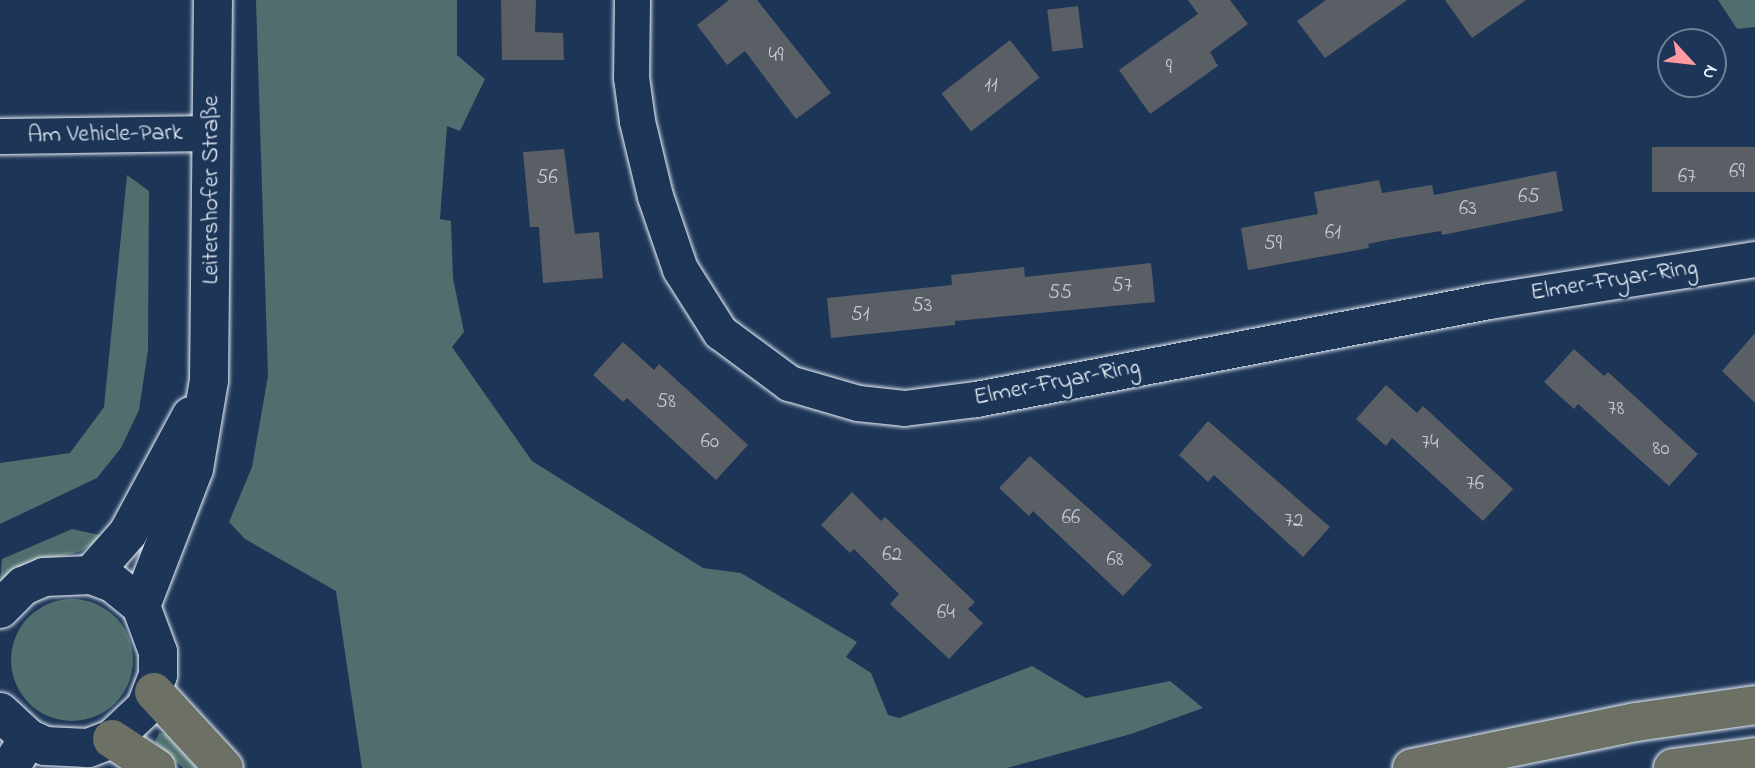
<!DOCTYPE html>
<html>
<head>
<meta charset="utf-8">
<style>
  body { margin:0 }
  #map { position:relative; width:1755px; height:768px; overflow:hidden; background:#1d3557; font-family:"Indie Flower",sans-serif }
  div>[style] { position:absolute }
  .green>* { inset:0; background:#4f6e6d }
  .round { border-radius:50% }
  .building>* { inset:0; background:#5a5f65; transform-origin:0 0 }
  .roads { filter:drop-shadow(0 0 2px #e8f1f8) drop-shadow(0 0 2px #e8f1f8) }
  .street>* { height:35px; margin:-17.5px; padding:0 17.5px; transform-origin:17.5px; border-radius:17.5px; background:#1d3557 }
  .secondary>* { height:38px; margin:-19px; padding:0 19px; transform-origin:19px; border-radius:19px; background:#1d3557 }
  .highway>* { height:38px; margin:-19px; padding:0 19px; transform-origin:19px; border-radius:19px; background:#6c7065 }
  span { translate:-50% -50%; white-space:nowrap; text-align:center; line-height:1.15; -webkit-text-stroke:5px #1d3557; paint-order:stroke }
  .number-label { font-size:21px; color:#c4ccd3 }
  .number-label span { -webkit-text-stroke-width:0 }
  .street-label { font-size:24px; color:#e8f1f8 }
  .north { position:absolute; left:1657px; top:28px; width:70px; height:70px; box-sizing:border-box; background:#1d3557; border:2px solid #6e8097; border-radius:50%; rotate:117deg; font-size:19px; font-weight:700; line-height:28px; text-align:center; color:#e8f1f8 }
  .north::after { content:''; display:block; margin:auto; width:24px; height:32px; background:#ff9aa2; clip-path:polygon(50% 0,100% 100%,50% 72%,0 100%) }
</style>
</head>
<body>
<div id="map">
  <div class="green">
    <i style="clip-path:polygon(256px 0,457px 0,457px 55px,485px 79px,460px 131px,447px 126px,440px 219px,451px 221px,453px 278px,464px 332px,452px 347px,532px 461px,703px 568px,741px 573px,857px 642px,846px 657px,871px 673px,888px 715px,899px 718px,1032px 666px,1086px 698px,1170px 681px,1203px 708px,1131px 734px,1007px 768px,362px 768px,336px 591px,245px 539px,229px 522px,252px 467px,268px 376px)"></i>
    <i style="clip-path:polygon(1718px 0,1755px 0,1755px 27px,1737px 29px)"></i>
    <i style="clip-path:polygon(127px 175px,149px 191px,148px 350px,139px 410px,121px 448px,97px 478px,0 524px,0 463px,70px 453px,104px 407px)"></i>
    <i style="clip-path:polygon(72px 529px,104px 536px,82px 551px,24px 565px,0 581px,2px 559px)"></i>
    <i class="round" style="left:11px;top:599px;width:122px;height:122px"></i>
    <i style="clip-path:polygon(159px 733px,165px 734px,197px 768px,183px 768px,155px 742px)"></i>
  </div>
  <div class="building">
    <i style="clip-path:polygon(501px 0,536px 0,535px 32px,563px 33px,564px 60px,502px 60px)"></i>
    <i style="clip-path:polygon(729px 0,757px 0,831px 93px,796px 119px,745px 51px,727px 65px,697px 25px)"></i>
    <i style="clip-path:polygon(1188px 0,1230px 0,1248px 24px,1210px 52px,1218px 66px,1150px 114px,1119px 70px,1198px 14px)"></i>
    <i style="clip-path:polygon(1326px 0,1407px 0,1325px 58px,1297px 21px)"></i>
    <i style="clip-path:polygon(1445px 0,1526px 0,1472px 38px)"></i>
    <i style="left:1078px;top:6px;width:42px;height:31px;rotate:83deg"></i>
    <i style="left:1010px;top:40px;width:48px;height:87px;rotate:52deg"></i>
    <i style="left:1755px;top:147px;width:45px;height:103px;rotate:90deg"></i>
    <i style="clip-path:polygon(564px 149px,575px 234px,599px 232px,603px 278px,543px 283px,539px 227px,530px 227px,523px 152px)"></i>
    <i style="clip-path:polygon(1556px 171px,1563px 211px,1442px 235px,1441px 231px,1387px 240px,1368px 244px,1369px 248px,1248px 270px,1241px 228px,1318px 214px,1314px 192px,1379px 180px,1382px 193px,1432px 185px,1434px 195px)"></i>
    <i style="clip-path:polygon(1151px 263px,1155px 302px,955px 321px,955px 325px,831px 338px,827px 298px,952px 285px,951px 275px,1024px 267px,1025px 277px)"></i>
    <i style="clip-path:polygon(1755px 333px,1755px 403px,1722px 371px)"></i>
    <i style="clip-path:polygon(623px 342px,654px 370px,659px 364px,748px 445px,716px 480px,627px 398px,623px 402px,593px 375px)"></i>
    <i style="clip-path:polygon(1574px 349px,1604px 376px,1608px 372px,1698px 454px,1669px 486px,1578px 404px,1574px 409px,1544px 382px)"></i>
    <i style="clip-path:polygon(1386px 385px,1417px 413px,1423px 406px,1513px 489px,1483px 521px,1392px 438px,1386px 446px,1356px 419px)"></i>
    <i style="clip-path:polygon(1208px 421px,1330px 527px,1303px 557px,1214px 475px,1208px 482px,1179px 455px)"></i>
    <i style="clip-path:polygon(1030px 456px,1152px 565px,1123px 596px,1033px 511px,1029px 516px,999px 488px)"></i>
    <i style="clip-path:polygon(852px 492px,881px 521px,885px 517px,975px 602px,968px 609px,983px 623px,949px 659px,890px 604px,899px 594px,854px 549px,850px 553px,821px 525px)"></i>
  </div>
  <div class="roads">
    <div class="street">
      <i style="left:632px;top:0;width:77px;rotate:90.7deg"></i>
      <i style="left:631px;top:77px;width:44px;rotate:82.2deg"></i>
      <i style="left:637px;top:121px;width:77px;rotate:76.5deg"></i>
      <i style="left:655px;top:196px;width:77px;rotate:71.1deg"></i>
      <i style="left:680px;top:269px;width:75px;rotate:57.6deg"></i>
      <i style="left:720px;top:332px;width:86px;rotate:36.5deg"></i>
      <i style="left:789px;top:383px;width:72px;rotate:16.2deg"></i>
      <i style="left:858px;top:403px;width:46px;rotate:6.2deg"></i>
      <i style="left:904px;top:408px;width:73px;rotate:-7.1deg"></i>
      <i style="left:976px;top:399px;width:522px;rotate:-10.82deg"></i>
      <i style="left:1489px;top:301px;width:269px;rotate:-9deg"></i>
      <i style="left:0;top:136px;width:211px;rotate:-0.8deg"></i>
    </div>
    <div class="secondary">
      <i style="left:91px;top:575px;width:56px;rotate:-48.6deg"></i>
      <i style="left:128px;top:533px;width:133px;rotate:-61.7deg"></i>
      <i style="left:141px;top:606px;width:147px;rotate:-68.9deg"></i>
      <i style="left:194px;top:469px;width:90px;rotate:-80.4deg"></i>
      <i style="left:209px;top:380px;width:380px;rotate:-89.4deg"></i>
      <i style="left:0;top:609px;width:33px;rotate:-45deg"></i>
      <i style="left:23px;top:586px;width:23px;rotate:-23deg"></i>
      <i style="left:44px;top:577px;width:47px;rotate:-2.4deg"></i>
      <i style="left:91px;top:575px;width:23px;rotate:20deg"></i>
      <i style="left:113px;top:583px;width:36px;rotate:39deg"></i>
      <i style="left:141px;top:606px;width:49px;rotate:69.7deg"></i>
      <i style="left:158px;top:652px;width:23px;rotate:90deg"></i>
      <i style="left:158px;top:675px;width:34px;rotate:111deg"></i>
      <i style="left:146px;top:707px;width:47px;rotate:136.7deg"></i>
      <i style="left:112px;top:739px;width:26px;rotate:159deg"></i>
      <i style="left:88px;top:748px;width:43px;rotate:-177.3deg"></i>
      <i style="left:45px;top:746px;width:19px;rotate:-155deg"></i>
      <i style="left:28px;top:738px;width:38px;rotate:-137deg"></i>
      <i style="left:10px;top:768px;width:35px;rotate:-59deg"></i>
    </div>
    <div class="highway">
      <i style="left:154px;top:692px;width:103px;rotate:47.4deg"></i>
      <i style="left:112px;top:739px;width:53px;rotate:33.4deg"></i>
      <i style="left:1412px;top:768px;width:229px;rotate:-11.6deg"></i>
      <i style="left:1636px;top:722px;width:120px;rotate:-8.1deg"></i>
      <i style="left:1673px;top:768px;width:83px;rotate:-7.6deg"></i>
    </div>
  </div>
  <div class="number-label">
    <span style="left:776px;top:56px">49</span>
    <span style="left:1169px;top:68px">9</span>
    <span style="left:991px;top:86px">11</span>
    <span style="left:1737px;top:172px">69</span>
    <span style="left:1687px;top:177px">67</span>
    <span style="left:547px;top:178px">56</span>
    <span style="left:1529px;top:197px">65</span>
    <span style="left:1468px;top:209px">63</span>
    <span style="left:1333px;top:233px">61</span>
    <span style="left:1273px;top:244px">59</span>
    <span style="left:1122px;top:286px">57</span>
    <span style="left:1060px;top:293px">55</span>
    <span style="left:922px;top:306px">53</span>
    <span style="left:860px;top:315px">51</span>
    <span style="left:666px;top:402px">58</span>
    <span style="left:1616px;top:409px">78</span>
    <span style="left:710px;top:442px">60</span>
    <span style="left:1430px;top:443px">74</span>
    <span style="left:1661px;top:449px">80</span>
    <span style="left:1475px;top:484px">76</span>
    <span style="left:1071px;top:518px">66</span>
    <span style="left:1294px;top:521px">72</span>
    <span style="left:892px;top:555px">62</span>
    <span style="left:1115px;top:560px">68</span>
    <span style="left:946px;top:613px">64</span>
  </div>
  <div class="street-label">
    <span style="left:105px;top:135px;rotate:-1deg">Am Vehicle-Park</span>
    <span style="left:212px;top:190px;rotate:-90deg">Leitershofer Straße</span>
    <span style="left:1614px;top:281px;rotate:-9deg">Elmer-Fryar-Ring</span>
    <span style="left:1057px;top:383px;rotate:-11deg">Elmer-Fryar-Ring</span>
  </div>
  <div class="north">N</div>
</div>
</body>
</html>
